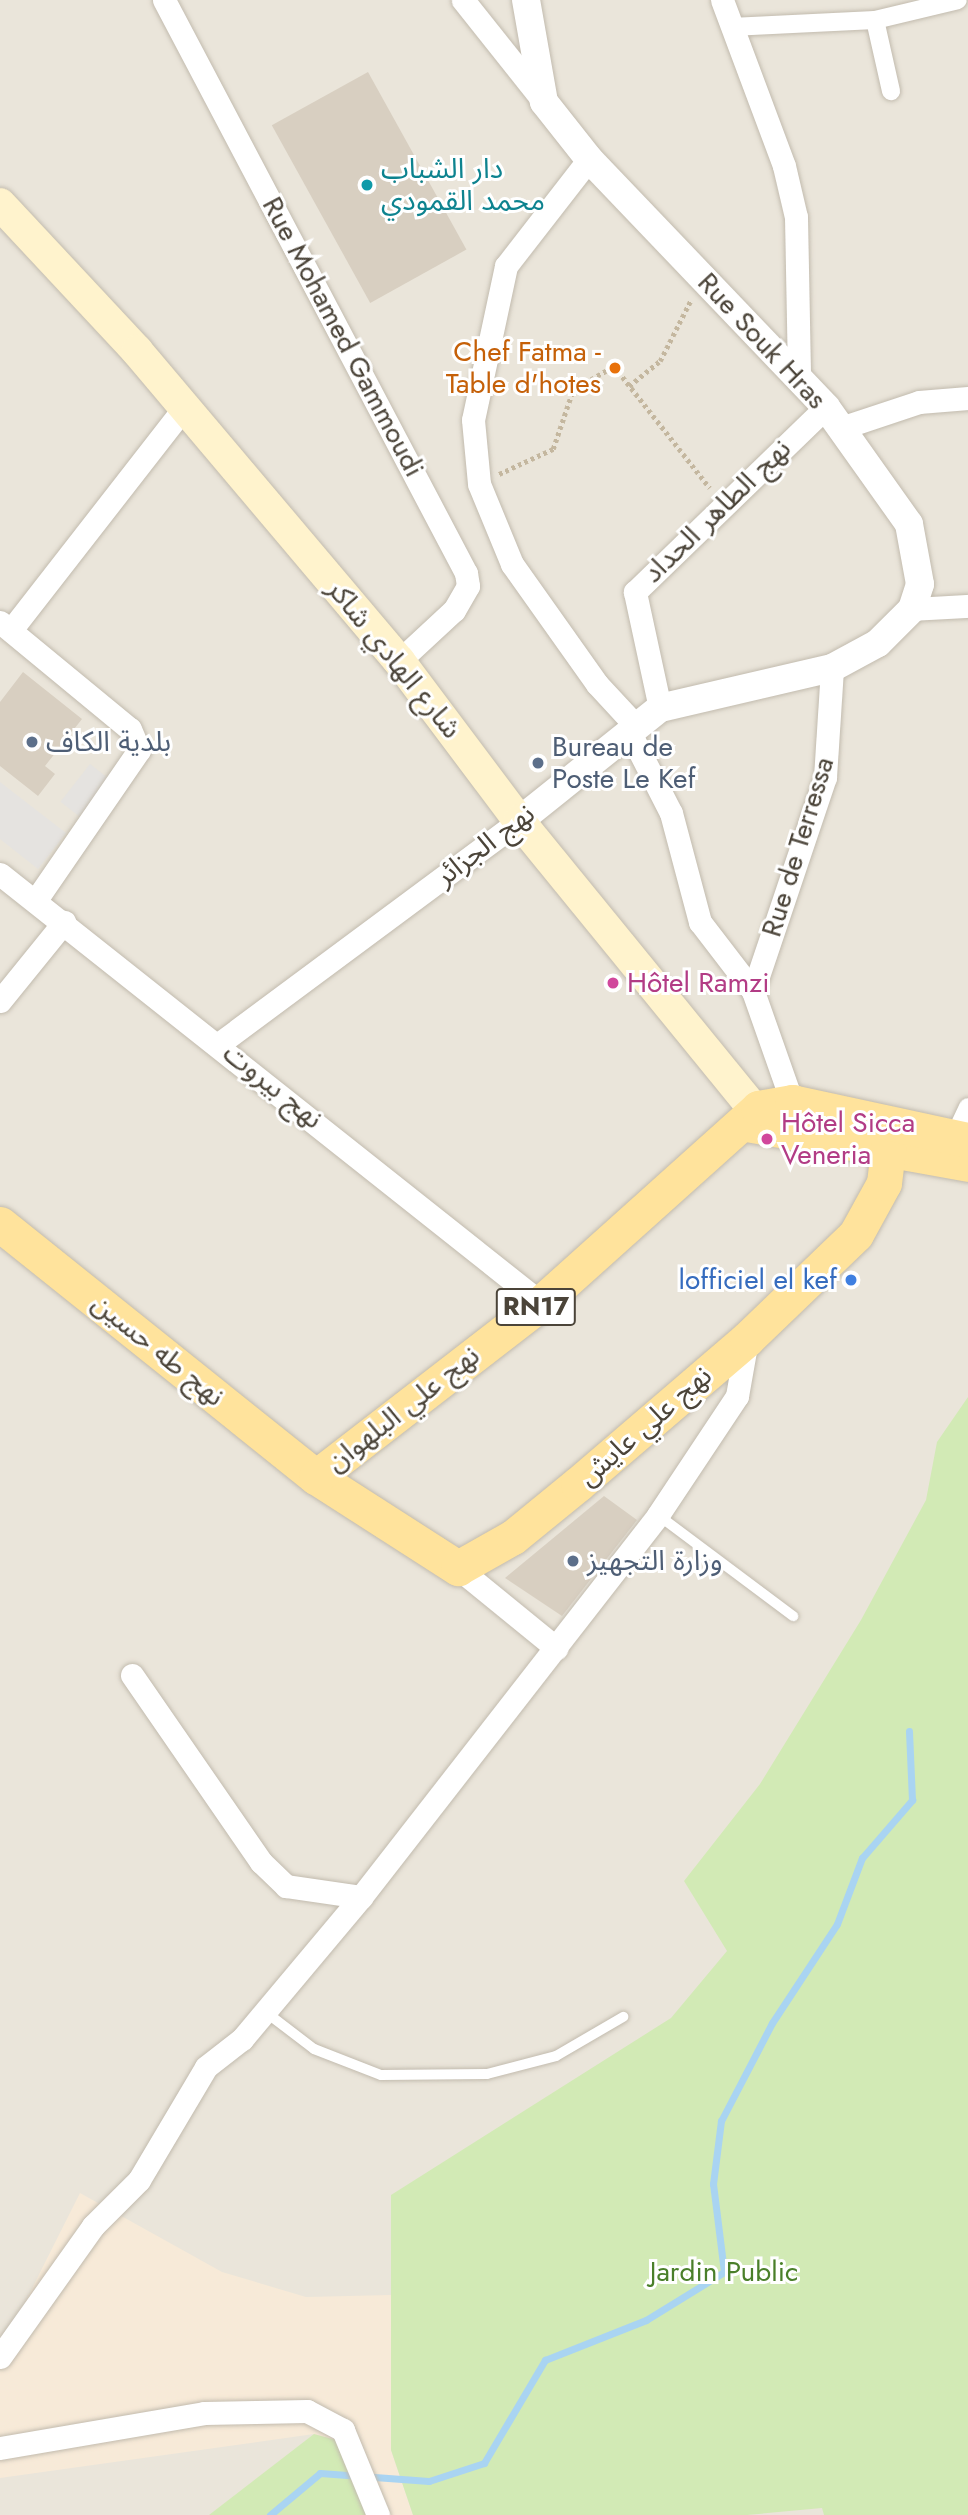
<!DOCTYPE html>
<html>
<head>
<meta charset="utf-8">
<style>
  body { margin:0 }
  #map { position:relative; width:968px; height:2515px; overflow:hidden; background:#f6f3ec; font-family:Jost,"Noto Sans Arabic",sans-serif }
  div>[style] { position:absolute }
  .residential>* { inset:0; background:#eae5da; transform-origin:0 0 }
  .commercial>* { inset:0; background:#f7ead8 }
  .green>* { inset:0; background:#d2eab5 }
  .parking>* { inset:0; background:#e5e3e0; transform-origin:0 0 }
  .stream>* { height:7px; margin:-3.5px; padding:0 3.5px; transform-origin:3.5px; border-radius:3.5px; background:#a9d4f2 }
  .building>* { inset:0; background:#d8cfc1; transform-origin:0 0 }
  .path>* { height:4.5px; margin-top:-2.25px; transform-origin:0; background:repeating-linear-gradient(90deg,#c4b79f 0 3.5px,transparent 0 7px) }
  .roads { filter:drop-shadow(0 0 2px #c2bbae) drop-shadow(0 0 2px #c2bbae) }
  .service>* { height:10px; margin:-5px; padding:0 5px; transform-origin:5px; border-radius:5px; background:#fff }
  .pedestrian>* { height:18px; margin:-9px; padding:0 9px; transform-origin:9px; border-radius:9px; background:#fff }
  .minor>* { height:23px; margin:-11.5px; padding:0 11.5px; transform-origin:11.5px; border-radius:11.5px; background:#fff }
  .tertiary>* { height:28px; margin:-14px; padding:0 14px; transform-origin:14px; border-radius:14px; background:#fff }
  .secondary>* { height:32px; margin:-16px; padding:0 16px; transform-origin:16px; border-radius:16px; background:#fff3cd }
  .primary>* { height:35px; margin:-17.5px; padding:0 17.5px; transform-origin:17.5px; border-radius:17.5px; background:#ffe39c }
  .dots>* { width:19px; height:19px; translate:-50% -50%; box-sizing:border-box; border:4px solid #fff; border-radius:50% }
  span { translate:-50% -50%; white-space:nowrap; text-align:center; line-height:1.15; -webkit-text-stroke:6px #fff; paint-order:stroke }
  .shield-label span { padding:2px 5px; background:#fff; border:2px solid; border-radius:5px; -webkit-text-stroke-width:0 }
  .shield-label { font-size:26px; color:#4b4439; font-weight:700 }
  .culture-label { font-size:28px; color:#0d838f }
  .left { translate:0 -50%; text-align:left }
  .street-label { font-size:28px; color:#4b4439 }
  .food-label { font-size:28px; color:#c56008 }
  .right { translate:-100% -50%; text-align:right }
  .service-label { font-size:28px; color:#4e5e75 }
  .hotel-label { font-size:28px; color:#b23c85 }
  .shop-label { font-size:28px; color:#366cbe }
  .park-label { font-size:28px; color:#4a7f2a }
</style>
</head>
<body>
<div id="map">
  <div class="residential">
    <i style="left:0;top:0;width:968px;height:2515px"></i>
  </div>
  <div class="commercial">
    <i style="clip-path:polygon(80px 2193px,222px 2272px,306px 2297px,391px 2295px,391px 2450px,413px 2515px,367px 2515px,314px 2434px,0 2478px,0 2352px)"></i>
  </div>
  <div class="green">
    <i style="clip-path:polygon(968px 1397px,968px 2515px,824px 2515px,822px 2508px,747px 2515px,413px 2515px,391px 2450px,391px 2195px,671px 2018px,727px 1951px,684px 1881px,760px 1784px,861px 1620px,926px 1500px,937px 1442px)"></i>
    <i style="clip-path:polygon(314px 2434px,336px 2440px,367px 2515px,209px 2515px)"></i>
  </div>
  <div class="parking">
    <i style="left:90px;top:764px;width:24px;height:48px;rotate:38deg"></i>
    <i style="clip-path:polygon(0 782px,66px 833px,38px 869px,0 839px)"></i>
  </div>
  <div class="stream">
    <i style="left:270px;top:2515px;width:65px;rotate:-40deg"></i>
    <i style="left:320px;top:2473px;width:109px;rotate:4.2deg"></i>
    <i style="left:429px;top:2481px;width:58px;rotate:-18.1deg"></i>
    <i style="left:484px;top:2463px;width:120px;rotate:-59.4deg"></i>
    <i style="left:545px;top:2360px;width:109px;rotate:-21.6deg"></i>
    <i style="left:646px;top:2320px;width:92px;rotate:-31.6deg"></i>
    <i style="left:724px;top:2272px;width:89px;rotate:-97.1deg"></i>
    <i style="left:713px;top:2184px;width:64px;rotate:-82.8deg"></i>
    <i style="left:721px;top:2121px;width:110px;rotate:-62.5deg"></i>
    <i style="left:772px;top:2023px;width:118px;rotate:-56.7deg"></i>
    <i style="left:837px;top:1924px;width:71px;rotate:-69.3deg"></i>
    <i style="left:862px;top:1858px;width:77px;rotate:-49.2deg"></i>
    <i style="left:912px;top:1800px;width:69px;rotate:-92.5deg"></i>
  </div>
  <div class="building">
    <i style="left:368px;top:72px;width:203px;height:110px;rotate:61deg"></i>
    <i style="clip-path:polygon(23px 672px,82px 719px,45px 766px,55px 774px,38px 796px,0 766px,0 702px)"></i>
    <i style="clip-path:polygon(604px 1496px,637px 1520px,562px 1616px,505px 1578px)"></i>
  </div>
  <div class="path">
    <i style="left:629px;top:386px;width:40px;rotate:-39deg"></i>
    <i style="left:660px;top:361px;width:68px;rotate:-63.1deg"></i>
    <i style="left:499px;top:474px;width:60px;rotate:-24.8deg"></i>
    <i style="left:553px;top:449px;width:62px;rotate:-71.3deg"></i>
    <i style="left:573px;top:390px;width:48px;rotate:-30.3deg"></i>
    <i style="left:614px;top:366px;width:155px;rotate:51.8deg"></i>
  </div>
  <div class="roads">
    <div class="service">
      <i style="left:658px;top:1515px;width:169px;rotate:36.8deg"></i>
      <i style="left:263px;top:2010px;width:64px;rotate:37.4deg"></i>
      <i style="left:314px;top:2049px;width:72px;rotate:21.2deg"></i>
      <i style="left:381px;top:2075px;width:106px;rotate:-0.5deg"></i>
      <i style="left:487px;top:2074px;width:71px;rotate:-14.6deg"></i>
      <i style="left:556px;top:2056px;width:78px;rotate:-30.2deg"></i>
    </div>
    <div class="pedestrian">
      <i style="left:875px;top:20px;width:73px;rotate:77.3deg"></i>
      <i style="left:731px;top:27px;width:144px;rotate:-2.8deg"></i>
      <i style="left:875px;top:20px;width:85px;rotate:-13.5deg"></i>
      <i style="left:954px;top:1137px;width:33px;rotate:-65deg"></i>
    </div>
    <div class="minor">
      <i style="left:164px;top:0;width:648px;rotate:62.21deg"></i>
      <i style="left:466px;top:573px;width:13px;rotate:81deg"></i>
      <i style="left:468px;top:586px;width:28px;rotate:120deg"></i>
      <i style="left:454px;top:610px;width:75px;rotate:137.2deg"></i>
      <i style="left:463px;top:0;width:130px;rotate:51.5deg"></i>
      <i style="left:722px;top:0;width:177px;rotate:69.5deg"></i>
      <i style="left:784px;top:166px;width:52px;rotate:76.8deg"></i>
      <i style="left:796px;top:217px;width:162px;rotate:88.9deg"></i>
      <i style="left:589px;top:159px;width:135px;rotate:127.8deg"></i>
      <i style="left:506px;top:266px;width:157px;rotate:102.1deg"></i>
      <i style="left:473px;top:420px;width:64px;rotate:84.6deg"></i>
      <i style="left:479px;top:484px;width:87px;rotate:67.6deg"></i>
      <i style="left:512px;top:564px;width:147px;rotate:54.7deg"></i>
      <i style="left:597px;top:684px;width:54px;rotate:47.2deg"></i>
      <i style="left:841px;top:428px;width:82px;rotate:-18.4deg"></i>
      <i style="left:919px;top:402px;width:49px;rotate:-4.7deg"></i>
      <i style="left:912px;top:609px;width:56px;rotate:-3.1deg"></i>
      <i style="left:0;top:622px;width:168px;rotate:39.5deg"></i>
      <i style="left:130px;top:729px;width:23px;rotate:67deg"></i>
      <i style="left:139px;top:750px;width:182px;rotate:124.5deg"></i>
      <i style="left:11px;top:630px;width:280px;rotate:-52.1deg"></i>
      <i style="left:660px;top:708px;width:119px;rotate:-102.2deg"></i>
      <i style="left:635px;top:592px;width:266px;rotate:-44.1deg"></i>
      <i style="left:628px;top:729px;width:94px;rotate:62.9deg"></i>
      <i style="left:671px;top:813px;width:113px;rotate:75.1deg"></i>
      <i style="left:700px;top:922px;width:87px;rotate:52.5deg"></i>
      <i style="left:0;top:874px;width:690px;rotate:38.41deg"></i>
      <i style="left:0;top:1001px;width:102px;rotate:-51deg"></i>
      <i style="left:220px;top:1043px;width:372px;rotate:-36.6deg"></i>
      <i style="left:792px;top:1102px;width:118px;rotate:-109.4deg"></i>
      <i style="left:753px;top:991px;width:226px;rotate:-71.4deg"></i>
      <i style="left:825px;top:777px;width:109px;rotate:-86.3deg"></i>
      <i style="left:458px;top:1568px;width:127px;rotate:39.2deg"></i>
      <i style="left:132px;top:1675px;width:227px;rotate:55.4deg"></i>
      <i style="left:261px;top:1862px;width:35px;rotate:44deg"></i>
      <i style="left:286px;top:1886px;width:76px;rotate:8.3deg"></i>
      <i style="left:0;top:2357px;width:161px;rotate:-54.6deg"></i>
      <i style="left:93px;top:2226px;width:65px;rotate:-45deg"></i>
      <i style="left:139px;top:2180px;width:131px;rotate:-59.3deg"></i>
      <i style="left:206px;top:2067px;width:46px;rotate:-37.9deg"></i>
      <i style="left:242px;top:2039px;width:185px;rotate:-50deg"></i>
      <i style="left:361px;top:1897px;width:484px;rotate:-52.1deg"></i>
      <i style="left:658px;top:1515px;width:143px;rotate:-56.4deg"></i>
      <i style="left:737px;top:1396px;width:58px;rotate:-80deg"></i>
      <i style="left:0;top:2448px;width:207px;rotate:-9.7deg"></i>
      <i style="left:204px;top:2413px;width:103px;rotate:-1.1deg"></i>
      <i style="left:307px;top:2411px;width:41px;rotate:27.8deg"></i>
      <i style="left:343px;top:2430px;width:92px;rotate:67.6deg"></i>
    </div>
    <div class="tertiary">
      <i style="left:519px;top:821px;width:181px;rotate:-38.7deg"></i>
      <i style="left:660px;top:708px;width:177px;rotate:-13.1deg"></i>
      <i style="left:832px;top:668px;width:52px;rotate:-28.5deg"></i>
      <i style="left:878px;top:643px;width:48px;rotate:-45deg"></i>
      <i style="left:912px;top:609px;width:26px;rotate:-72deg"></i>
      <i style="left:920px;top:584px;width:61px;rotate:-100.4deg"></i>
      <i style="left:909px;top:524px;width:143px;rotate:-125.4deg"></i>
      <i style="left:826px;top:407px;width:343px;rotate:-133.7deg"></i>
      <i style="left:589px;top:159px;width:73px;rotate:-128.3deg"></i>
      <i style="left:544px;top:102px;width:104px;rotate:-100deg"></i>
    </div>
    <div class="secondary">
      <i style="left:0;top:204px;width:201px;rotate:47deg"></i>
      <i style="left:137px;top:351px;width:406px;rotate:49.8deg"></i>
      <i style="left:399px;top:661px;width:200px;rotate:53.1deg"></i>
      <i style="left:519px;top:821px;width:397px;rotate:50.8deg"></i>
    </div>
    <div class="primary">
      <i style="left:746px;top:1124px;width:226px;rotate:10.2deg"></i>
      <i style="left:0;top:1224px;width:405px;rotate:38.7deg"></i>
      <i style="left:316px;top:1477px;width:169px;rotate:32.7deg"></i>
      <i style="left:458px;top:1568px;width:63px;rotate:-29.4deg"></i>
      <i style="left:513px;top:1537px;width:84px;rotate:-39.2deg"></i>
      <i style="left:578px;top:1484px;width:223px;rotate:-40.6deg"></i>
      <i style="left:747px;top:1339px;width:151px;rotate:-43.9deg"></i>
      <i style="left:856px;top:1234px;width:58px;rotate:-61.2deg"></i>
      <i style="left:884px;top:1183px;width:59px;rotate:-83.2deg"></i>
      <i style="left:316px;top:1477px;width:284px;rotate:-37.7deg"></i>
      <i style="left:541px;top:1303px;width:292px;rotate:-41.9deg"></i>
      <i style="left:758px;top:1108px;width:35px;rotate:-10deg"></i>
      <i style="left:792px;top:1102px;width:180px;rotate:12.2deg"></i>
    </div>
  </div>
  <div class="dots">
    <i style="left:367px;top:185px;background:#0f9aa8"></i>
    <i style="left:615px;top:368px;background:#e8710a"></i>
    <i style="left:32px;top:742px;background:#5c6f8a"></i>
    <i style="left:538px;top:763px;background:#5c6f8a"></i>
    <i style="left:613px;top:983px;background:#d1479c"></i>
    <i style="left:767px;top:1139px;background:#d1479c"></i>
    <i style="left:851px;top:1280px;background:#3f7fe0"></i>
    <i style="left:573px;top:1561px;background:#5c6f8a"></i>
  </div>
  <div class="shield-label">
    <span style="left:536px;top:1307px">RN17</span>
  </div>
  <div class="culture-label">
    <span class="left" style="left:381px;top:185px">دار الشباب<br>محمد القمودي</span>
  </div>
  <div class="street-label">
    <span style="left:343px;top:337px;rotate:62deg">Rue Mohamed Gammoudi</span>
    <span style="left:762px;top:341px;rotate:47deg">Rue Souk Hras</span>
    <span style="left:717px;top:511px;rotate:-44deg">نهج الطاهر الحداد</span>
    <span style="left:394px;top:659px;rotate:51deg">شارع الهادي شاكر</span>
    <span style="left:485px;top:845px;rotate:-37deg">نهج الجزائر</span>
    <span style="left:798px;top:847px;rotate:-73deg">Rue de Terressa</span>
    <span style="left:273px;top:1086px;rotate:39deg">نهج بيروت</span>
    <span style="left:158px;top:1350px;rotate:39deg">نهج طه حسين</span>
    <span style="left:403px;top:1409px;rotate:-38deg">نهج علي البلهوان</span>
    <span style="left:645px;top:1426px;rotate:-41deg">نهج علي عايش</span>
  </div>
  <div class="food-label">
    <span class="right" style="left:601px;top:368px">Chef Fatma -<br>Table d'hotes</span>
  </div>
  <div class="service-label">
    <span class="left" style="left:46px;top:742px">بلدية الكاف</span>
    <span class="left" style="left:552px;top:763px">Bureau de<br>Poste Le Kef</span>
    <span class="left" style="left:587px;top:1561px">وزارة التجهيز</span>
  </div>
  <div class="hotel-label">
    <span class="left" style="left:627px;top:983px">Hôtel Ramzi</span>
    <span class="left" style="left:781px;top:1139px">Hôtel Sicca<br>Veneria</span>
  </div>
  <div class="shop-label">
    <span class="right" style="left:837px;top:1280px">lofficiel el kef</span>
  </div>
  <div class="park-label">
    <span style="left:724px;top:2272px">Jardin Public</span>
  </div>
</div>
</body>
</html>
